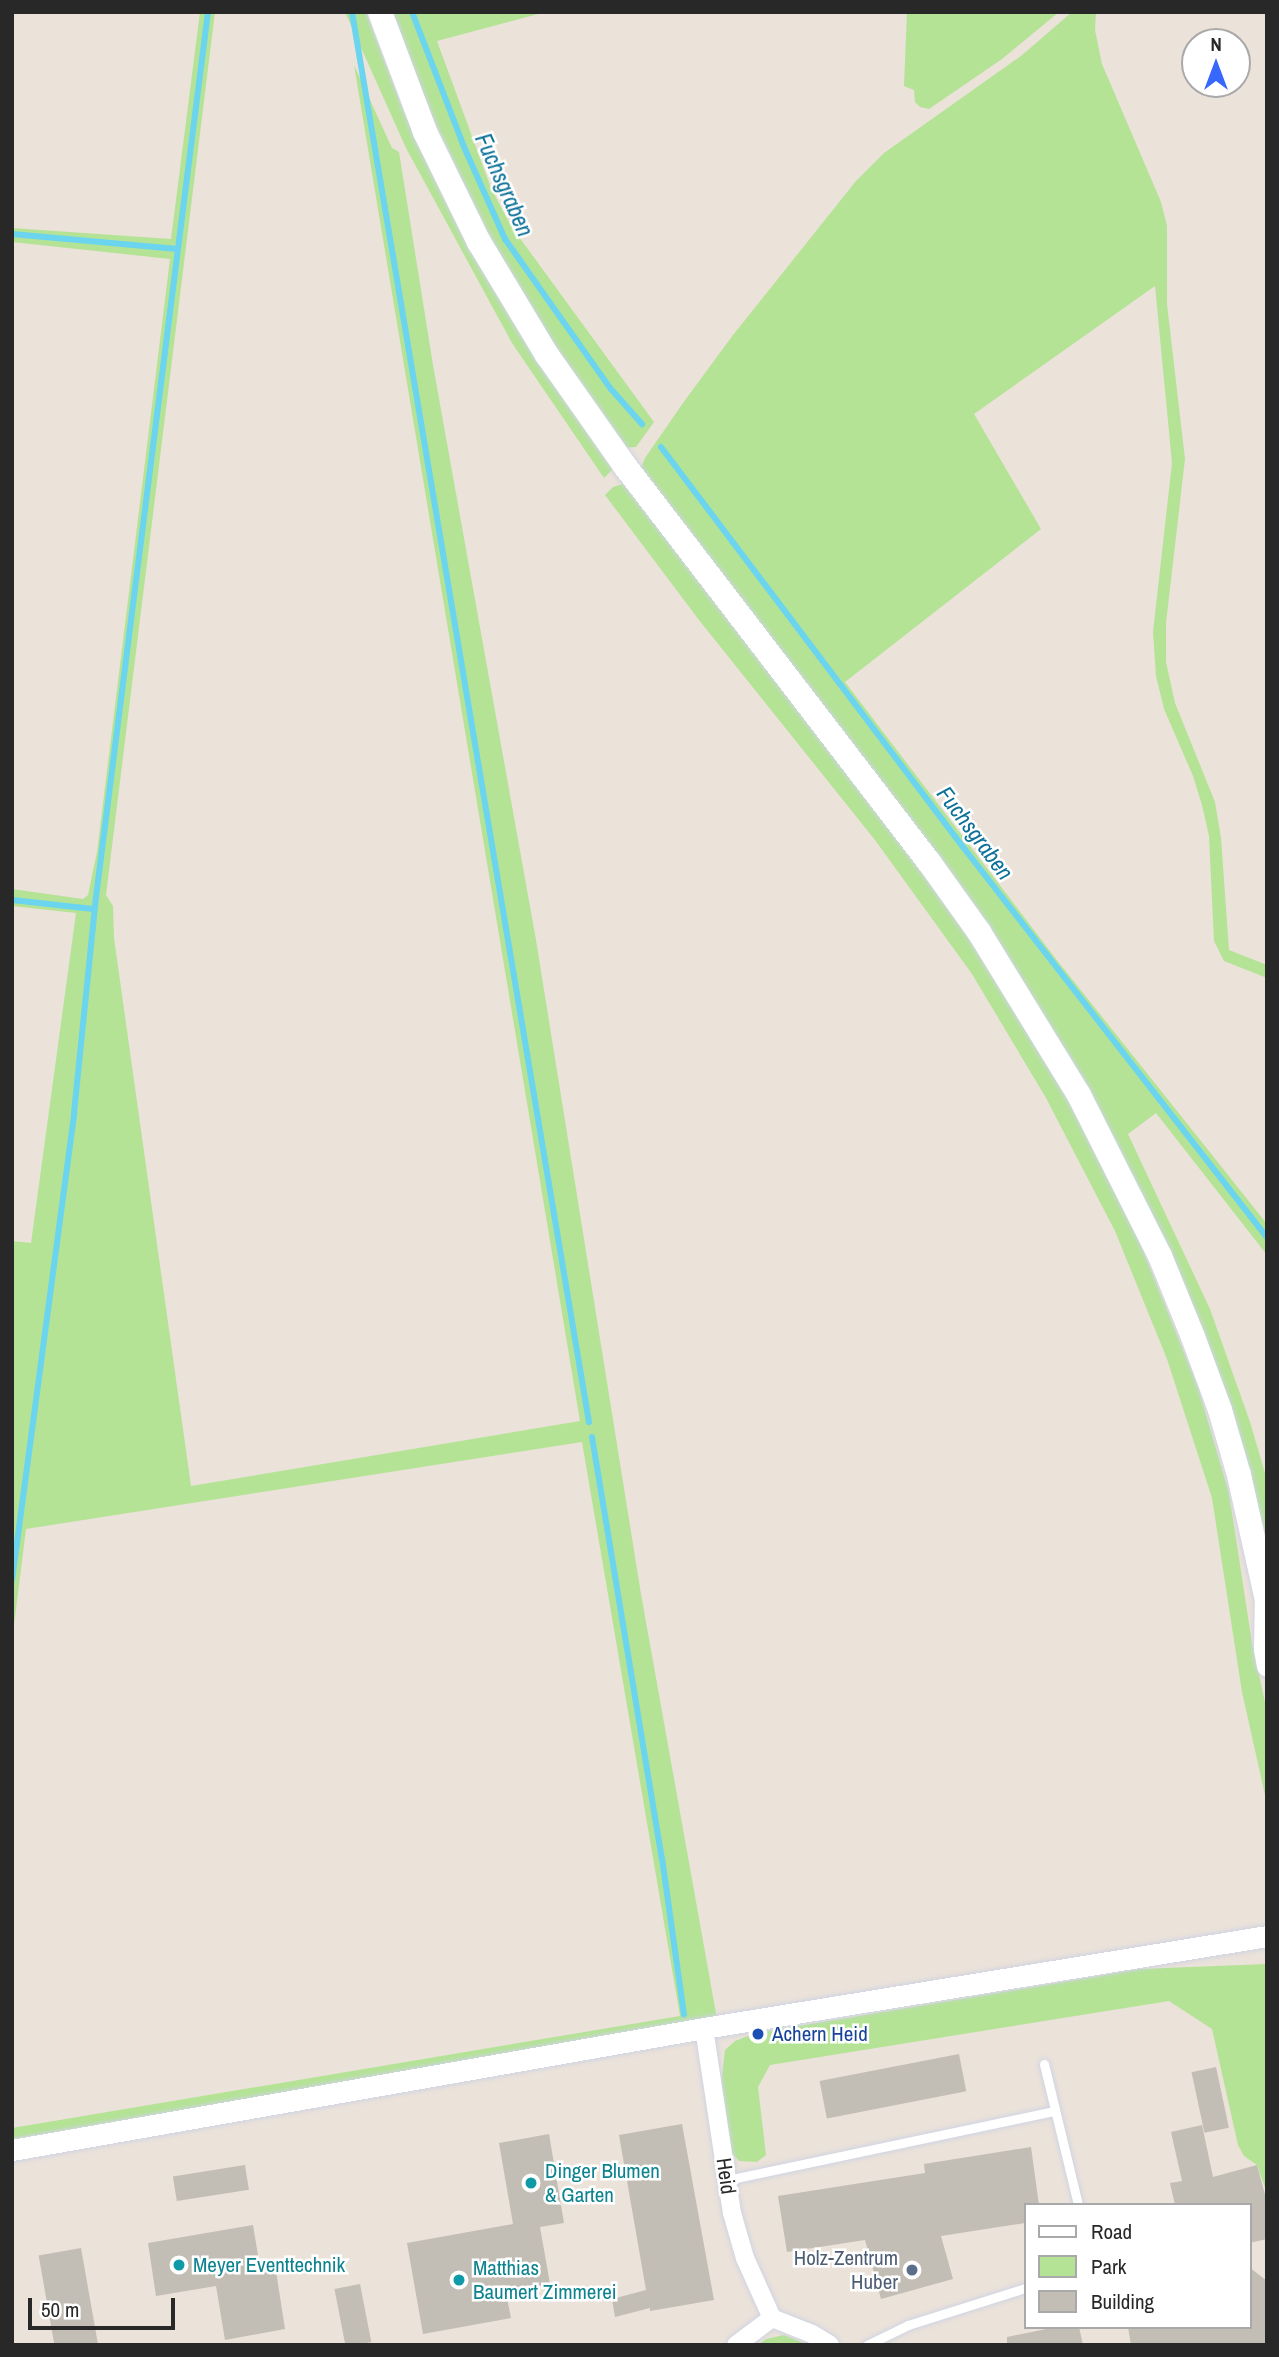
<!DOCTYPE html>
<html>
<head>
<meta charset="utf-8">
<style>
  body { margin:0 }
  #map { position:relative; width:1279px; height:2357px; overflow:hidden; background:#ebe2da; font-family:"Archivo Narrow",sans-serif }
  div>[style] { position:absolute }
  .green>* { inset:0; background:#b4e395 }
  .stream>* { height:6px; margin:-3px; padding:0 3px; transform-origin:3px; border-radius:3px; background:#6bd4ef }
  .building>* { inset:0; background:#c2bdb5; transform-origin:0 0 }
  .roads { filter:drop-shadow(0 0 2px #cfd4e2) drop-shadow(0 0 2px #cfd4e2) }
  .service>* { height:9px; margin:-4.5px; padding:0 4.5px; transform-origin:4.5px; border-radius:4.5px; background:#fff }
  .minor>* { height:18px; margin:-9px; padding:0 9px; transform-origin:9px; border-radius:9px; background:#fff }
  .tertiary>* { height:21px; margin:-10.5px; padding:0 10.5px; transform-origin:10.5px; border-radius:10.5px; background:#fff }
  .secondary>* { height:24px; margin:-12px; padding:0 12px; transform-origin:12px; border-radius:12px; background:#fff }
  .dots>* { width:19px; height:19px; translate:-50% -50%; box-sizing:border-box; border:4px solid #fff; border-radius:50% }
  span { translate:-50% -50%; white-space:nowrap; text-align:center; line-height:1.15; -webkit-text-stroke:5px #fff; paint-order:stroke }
  .transit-label { font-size:21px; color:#164399 }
  .left { translate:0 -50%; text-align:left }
  .culture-label { font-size:21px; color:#0d838f }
  .street-label { font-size:21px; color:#282828 }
  .service-label { font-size:21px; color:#4e5e75 }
  .right { translate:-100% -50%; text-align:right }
  .water-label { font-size:23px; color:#0c7198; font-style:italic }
  .frame { position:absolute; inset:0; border:14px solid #282828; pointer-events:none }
  .legend { position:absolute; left:1024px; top:2203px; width:228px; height:126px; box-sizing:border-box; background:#fff; border:2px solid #a9a9a9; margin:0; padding:9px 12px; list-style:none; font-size:21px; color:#282828 }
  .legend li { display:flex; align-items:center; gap:14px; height:35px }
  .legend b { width:35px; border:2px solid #a9a9a9 }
  .north { position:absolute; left:1181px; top:28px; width:70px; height:70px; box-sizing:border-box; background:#fff; border:2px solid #a9a9a9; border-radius:50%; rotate:0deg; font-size:19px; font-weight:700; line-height:28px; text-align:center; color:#282828 }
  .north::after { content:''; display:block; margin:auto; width:24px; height:32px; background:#3767fb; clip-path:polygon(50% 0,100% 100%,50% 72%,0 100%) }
  .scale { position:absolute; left:28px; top:2298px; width:147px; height:32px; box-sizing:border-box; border:4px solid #282828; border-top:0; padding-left:9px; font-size:21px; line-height:24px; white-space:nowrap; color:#282828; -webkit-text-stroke:5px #fff; paint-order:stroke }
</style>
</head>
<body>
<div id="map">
  <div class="green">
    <i style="clip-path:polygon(200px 12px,215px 12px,106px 895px,113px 906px,114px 938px,191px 1486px,580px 1421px,354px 65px,392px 148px,399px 152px,433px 365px,536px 940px,641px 1594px,717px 2019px,12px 2139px,12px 2128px,680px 2016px,582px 1442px,26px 1529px,12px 1641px,12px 1241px,31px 1243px,76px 913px,12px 906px,12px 889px,83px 899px,88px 895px,97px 852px,170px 259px,12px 242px,12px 228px,171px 239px)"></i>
    <i style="clip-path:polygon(345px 12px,366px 12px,405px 115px,455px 220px,511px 318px,613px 469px,604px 478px,512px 343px,406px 148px)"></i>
    <i style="clip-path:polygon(392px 12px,546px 12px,437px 41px,491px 188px,511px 226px,654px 422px,636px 447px,623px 448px,527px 305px,492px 242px,425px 101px)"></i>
    <i style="clip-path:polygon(907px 12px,1059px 12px,1002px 59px,929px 109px,920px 107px,915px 102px,914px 90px,904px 86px)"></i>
    <i style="clip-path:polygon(1072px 12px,1096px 12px,1095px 30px,1102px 64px,1161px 202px,1167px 226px,1167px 304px,1185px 459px,1166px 623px,1166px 662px,1175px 703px,1215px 802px,1221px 838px,1229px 950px,1267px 965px,1267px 978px,1224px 961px,1214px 941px,1209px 836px,1202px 805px,1193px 776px,1164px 709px,1156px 676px,1153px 632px,1172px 463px,1155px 286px,974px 414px,1041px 529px,845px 682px,1056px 959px,1267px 1224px,1267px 1255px,1156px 1113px,1128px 1134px,1210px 1309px,1250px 1422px,1267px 1480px,1267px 1540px,1248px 1467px,1092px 1094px,1000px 944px,641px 468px,645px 458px,683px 403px,733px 335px,856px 181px,884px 153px,1021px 56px)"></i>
    <i style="clip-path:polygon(623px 484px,885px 820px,953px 913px,1054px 1073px,1135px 1230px,1198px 1387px,1229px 1493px,1252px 1643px,1267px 1711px,1267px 1804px,1242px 1692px,1212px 1498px,1167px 1359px,1115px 1231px,1046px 1098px,972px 974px,875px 840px,699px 620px,605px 495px,613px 487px)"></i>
    <i style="clip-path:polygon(1267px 1964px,1267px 2193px,1257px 2165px,1244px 2156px,1238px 2145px,1212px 2029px,1169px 2001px,770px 2065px,758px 2087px,766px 2155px,757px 2162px,739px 2161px,732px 2153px,721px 2085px,725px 2050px,735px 2041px,756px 2033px,1140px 1969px)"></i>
    <i style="clip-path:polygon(784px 2335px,809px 2345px,758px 2345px,766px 2339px)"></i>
  </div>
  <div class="stream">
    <i style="left:352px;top:12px;width:1430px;rotate:80.46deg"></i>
    <i style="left:412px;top:12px;width:145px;rotate:68.9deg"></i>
    <i style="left:464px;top:147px;width:101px;rotate:66deg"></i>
    <i style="left:505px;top:239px;width:184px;rotate:54.8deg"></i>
    <i style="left:611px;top:389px;width:47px;rotate:48.5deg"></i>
    <i style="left:12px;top:234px;width:166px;rotate:5.2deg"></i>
    <i style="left:661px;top:447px;width:501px;rotate:52.95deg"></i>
    <i style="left:963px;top:847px;width:495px;rotate:52.1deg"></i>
    <i style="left:12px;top:900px;width:82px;rotate:6.3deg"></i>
    <i style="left:592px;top:1437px;width:427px;rotate:80.6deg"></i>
    <i style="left:662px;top:1858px;width:158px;rotate:82deg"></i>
    <i style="left:12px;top:1580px;width:471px;rotate:-82.4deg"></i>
    <i style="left:74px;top:1113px;width:217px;rotate:-84.2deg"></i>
    <i style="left:96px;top:897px;width:892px;rotate:-82.79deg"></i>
  </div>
  <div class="building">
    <i style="left:959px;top:2054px;width:38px;height:142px;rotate:79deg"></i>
    <i style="left:1216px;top:2067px;width:62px;height:25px;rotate:78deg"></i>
    <i style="clip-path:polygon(682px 2124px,714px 2300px,650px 2311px,650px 2308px,615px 2317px,612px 2299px,646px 2290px,619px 2135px)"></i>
    <i style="clip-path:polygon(1202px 2125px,1213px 2177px,1257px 2165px,1267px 2202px,1267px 2239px,1249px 2243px,1249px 2205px,1175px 2205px,1170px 2183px,1182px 2181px,1171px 2132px)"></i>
    <i style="clip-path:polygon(549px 2134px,564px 2223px,540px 2227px,550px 2284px,506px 2293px,511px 2318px,423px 2334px,407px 2243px,513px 2224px,499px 2143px)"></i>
    <i style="clip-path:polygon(1031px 2147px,1039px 2205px,1025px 2205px,1025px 2223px,941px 2236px,953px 2279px,881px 2299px,865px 2240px,787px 2252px,778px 2196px,925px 2173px,924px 2164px)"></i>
    <i style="left:245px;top:2165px;width:25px;height:73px;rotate:81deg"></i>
    <i style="clip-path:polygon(253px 2225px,261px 2273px,276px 2271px,285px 2329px,225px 2340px,216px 2286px,156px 2296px,148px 2243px)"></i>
    <i style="left:81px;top:2248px;width:98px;height:43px;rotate:80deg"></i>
    <i style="clip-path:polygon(1249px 2267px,1267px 2281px,1267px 2345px,1131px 2345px,1128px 2327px,1249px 2327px)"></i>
    <i style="left:360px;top:2284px;width:59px;height:26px;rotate:79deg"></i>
    <i style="clip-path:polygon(1056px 2327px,1079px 2327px,1083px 2345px,1007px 2345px,1007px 2337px)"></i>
  </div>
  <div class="roads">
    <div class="service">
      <i style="left:1044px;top:2064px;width:145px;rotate:76.4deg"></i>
      <i style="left:727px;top:2180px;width:334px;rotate:-11.9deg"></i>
      <i style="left:867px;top:2345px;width:46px;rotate:-26deg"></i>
      <i style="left:908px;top:2325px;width:123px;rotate:-17.5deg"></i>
    </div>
    <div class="minor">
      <i style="left:704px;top:2028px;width:187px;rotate:81.4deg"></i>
      <i style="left:732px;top:2213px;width:47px;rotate:73.9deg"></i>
      <i style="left:745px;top:2258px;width:66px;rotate:65.8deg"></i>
      <i style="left:772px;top:2318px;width:43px;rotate:21.8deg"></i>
      <i style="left:812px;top:2334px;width:21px;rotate:31deg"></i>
      <i style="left:736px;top:2345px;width:45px;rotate:-36.9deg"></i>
    </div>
    <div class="tertiary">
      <i style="left:1265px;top:1592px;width:57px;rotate:91deg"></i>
      <i style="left:1264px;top:1649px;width:17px;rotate:80deg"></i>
      <i style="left:12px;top:2150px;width:703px;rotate:-10deg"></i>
      <i style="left:704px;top:2028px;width:570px;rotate:-9.28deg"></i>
    </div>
    <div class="secondary">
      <i style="left:380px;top:12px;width:128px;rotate:69.4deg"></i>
      <i style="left:425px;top:132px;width:123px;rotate:63.9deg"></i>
      <i style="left:479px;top:242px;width:132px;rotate:59deg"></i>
      <i style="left:547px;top:355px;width:136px;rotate:54.9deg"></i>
      <i style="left:625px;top:466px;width:499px;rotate:52.5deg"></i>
      <i style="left:929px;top:862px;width:86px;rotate:54.5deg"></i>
      <i style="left:979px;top:932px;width:191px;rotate:58.5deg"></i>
      <i style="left:1079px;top:1095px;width:180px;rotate:63.3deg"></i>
      <i style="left:1160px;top:1256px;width:87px;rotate:67.8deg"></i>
      <i style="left:1193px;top:1337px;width:78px;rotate:69.7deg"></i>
      <i style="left:1220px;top:1410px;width:68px;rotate:73.7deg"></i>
      <i style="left:1239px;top:1475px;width:128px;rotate:77.4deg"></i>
    </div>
  </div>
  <div class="dots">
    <i style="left:758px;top:2034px;background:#1a4fb4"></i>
    <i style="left:531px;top:2183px;background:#0f9aa8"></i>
    <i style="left:179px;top:2265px;background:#0f9aa8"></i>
    <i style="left:912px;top:2270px;background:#5c6f8a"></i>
    <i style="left:459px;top:2280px;background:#0f9aa8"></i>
  </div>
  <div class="transit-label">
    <span class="left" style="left:772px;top:2034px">Achern Heid</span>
  </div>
  <div class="culture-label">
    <span class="left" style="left:545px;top:2183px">Dinger Blumen<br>&amp; Garten</span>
    <span class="left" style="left:193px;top:2265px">Meyer Eventtechnik</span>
    <span class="left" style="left:473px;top:2280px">Matthias<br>Baumert Zimmerei</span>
  </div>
  <div class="street-label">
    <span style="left:726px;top:2176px;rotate:82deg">Heid</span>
  </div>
  <div class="service-label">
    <span class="right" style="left:898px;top:2270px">Holz-Zentrum<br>Huber</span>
  </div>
  <div class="water-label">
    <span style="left:504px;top:185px;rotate:66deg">Fuchsgraben</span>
    <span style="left:975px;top:833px;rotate:53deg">Fuchsgraben</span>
  </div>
  <div class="frame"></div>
  <ul class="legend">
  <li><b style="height:9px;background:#fff"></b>Road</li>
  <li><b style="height:19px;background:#b4e395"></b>Park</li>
  <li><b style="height:19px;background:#c2bdb5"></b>Building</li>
  </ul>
  <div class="north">N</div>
  <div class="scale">50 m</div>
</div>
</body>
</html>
